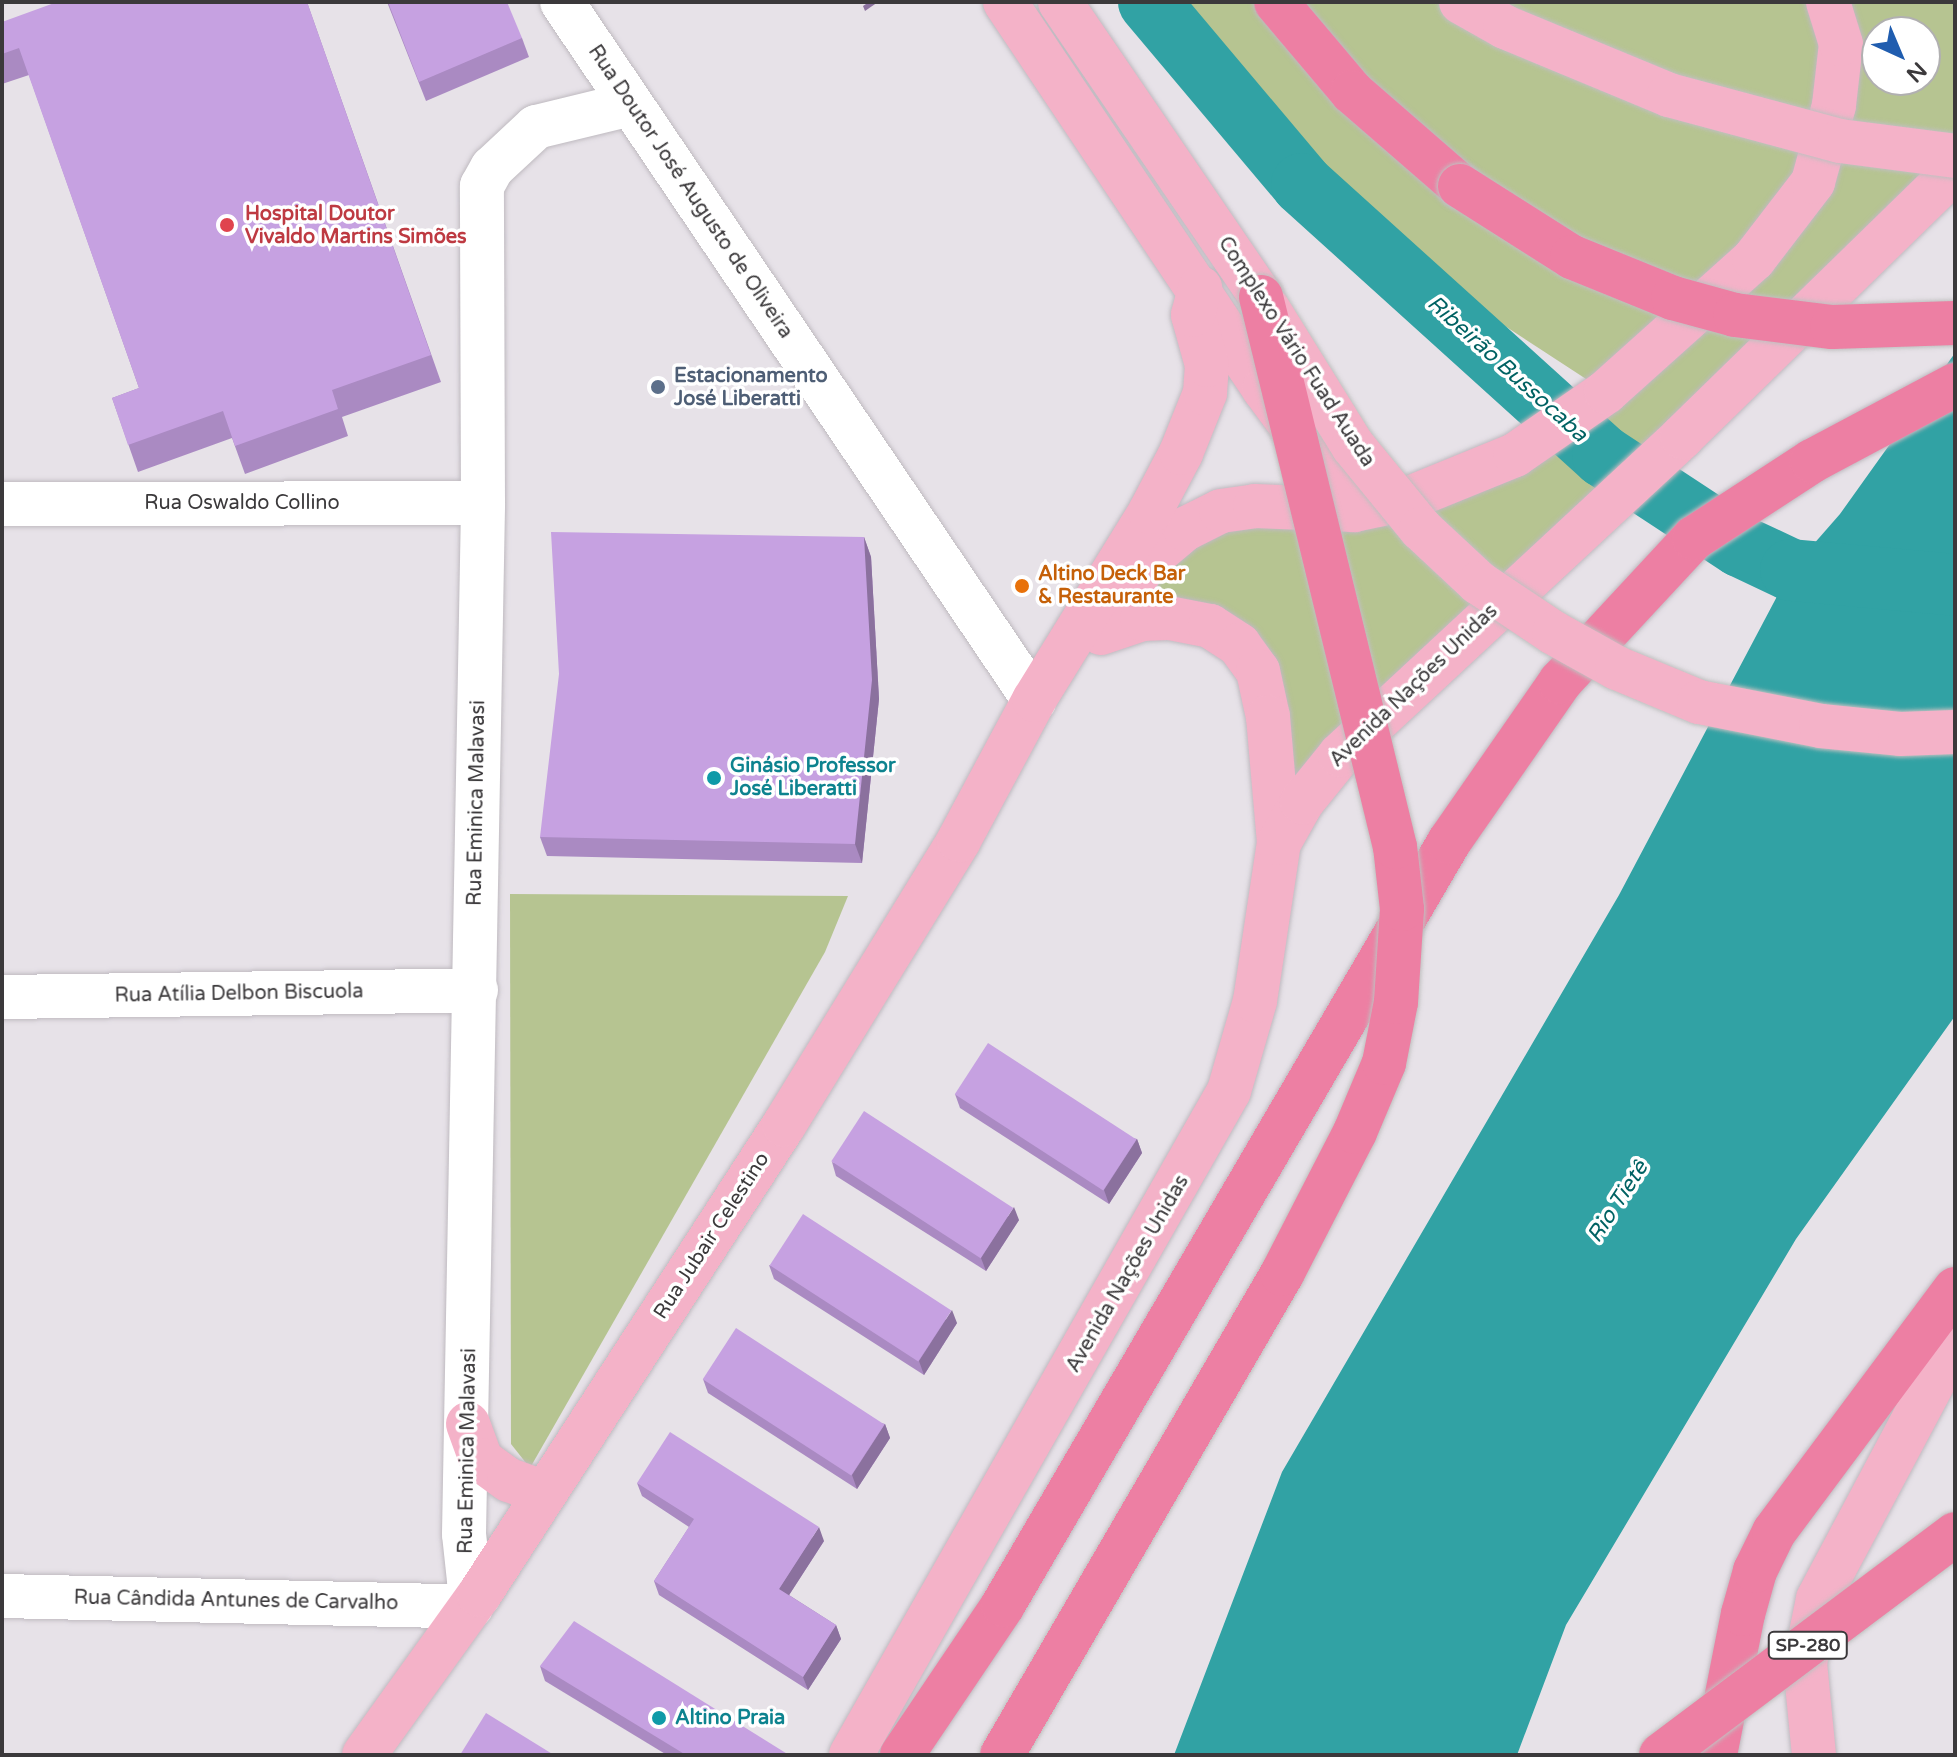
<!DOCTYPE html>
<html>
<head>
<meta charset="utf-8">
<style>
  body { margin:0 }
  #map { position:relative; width:1957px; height:1757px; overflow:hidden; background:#e7e2e8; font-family:"Varela Round",sans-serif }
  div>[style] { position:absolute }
  .green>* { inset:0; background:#b6c491 }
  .water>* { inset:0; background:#31a2a4 }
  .river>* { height:62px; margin:-31px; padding:0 31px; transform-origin:31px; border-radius:31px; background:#31a2a4 }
  .roads { filter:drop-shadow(0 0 2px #bfbac0) drop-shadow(0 0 2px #bfbac0) }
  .minor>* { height:44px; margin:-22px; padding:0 22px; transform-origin:22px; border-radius:22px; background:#fff }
  .major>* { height:44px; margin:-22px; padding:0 22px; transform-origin:22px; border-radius:22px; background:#f4b2c8 }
  .highway>* { height:44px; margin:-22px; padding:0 22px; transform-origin:22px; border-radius:22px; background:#ed7fa3 }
  .bridges { filter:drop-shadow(0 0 2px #c0c0c0) drop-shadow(0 0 2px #c0c0c0) }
  .major-bridge>* { height:44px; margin:-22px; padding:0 22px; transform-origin:22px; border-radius:22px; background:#f4b2c8 }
  .highway-bridge>* { height:44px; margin:-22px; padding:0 22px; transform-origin:22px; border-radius:22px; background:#ed7fa3 }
  .wall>* { inset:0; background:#aa8ac2 }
  .shaded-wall>* { inset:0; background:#8b719e }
  .building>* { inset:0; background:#c6a1e1; transform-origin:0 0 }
  .dots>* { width:22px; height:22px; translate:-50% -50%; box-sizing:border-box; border:4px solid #fff; border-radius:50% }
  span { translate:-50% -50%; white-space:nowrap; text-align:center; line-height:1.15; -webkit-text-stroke:7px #fff; paint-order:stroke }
  .shield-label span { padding:2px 6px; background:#fff; border:2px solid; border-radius:6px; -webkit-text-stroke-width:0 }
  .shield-label { font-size:18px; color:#3b393b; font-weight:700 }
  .street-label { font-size:20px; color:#3b393b }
  .health-label { font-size:20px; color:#be3a42; font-weight:700 }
  .left { translate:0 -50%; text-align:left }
  .service-label { font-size:20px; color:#4e5e75; font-weight:700 }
  .food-label { font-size:20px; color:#c56008; font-weight:700 }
  .culture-label { font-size:20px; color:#0d838f; font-weight:700 }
  .water-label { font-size:22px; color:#006263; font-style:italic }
  .frame { position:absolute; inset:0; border:4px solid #3b393b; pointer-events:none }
  .north { position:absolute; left:1861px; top:16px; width:80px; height:80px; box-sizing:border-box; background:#fff; border:2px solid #b1b0b1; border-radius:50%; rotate:136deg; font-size:22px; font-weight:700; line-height:32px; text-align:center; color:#3b393b }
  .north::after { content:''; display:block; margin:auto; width:28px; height:36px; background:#205daf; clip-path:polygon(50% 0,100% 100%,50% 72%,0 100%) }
</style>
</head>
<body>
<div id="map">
  <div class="green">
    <i style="clip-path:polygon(evenodd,1172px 2px,1955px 2px,1955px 171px,1302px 802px,1258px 671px,1142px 619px,1185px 529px,1354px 510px,1606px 392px,1404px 260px,1211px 57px,1172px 2px,1877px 32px,1925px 32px,1925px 80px,1877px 80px,1877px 32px)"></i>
    <i style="clip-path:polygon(510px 894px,848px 896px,825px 952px,530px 1468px,511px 1444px)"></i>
  </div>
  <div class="water">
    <i style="clip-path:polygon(1955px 353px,1955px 1016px,1796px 1239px,1566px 1625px,1517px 1755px,1174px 1755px,1282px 1472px,1619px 895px,1791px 570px,1840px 514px)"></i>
  </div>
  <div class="river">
    <i style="left:1149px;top:2px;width:238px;rotate:49.9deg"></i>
    <i style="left:1302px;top:184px;width:406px;rotate:42.1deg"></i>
    <i style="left:1603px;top:456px;width:164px;rotate:33.3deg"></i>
    <i style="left:1740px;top:546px;width:56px;rotate:25.2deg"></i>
    <i style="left:1791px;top:570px;width:165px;rotate:5.2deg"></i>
  </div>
  <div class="roads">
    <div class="minor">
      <i style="left:562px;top:2px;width:843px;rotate:55.93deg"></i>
      <i style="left:2px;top:504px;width:481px;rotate:-0.1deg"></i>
      <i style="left:2px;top:997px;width:474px;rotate:-0.8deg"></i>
      <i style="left:479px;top:1595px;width:18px;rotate:-124deg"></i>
      <i style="left:469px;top:1580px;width:46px;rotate:-96.2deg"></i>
      <i style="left:464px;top:1534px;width:1031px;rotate:-88.94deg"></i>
      <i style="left:483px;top:503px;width:317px;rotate:-90.2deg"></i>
      <i style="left:482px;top:186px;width:21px;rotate:-61deg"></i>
      <i style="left:492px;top:168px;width:60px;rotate:-43deg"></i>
      <i style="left:536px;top:127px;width:97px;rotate:-13.7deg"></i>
      <i style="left:2px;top:1596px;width:469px;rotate:1.3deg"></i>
    </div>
    <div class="major">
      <i style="left:1005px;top:2px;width:466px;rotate:56.2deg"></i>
      <i style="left:1264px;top:389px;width:151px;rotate:53.4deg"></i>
      <i style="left:1060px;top:2px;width:357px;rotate:55.7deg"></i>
      <i style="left:1127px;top:590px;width:35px;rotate:-55deg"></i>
      <i style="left:1147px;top:561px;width:50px;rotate:-40.1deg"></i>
      <i style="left:1185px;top:529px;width:40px;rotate:-26.6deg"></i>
      <i style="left:1221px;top:511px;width:34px;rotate:-8deg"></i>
      <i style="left:1255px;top:506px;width:99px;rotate:2.3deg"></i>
      <i style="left:1354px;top:510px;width:54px;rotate:-11.7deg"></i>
      <i style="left:1407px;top:499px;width:117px;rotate:-22.2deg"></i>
      <i style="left:1515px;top:455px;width:111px;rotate:-34.7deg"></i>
      <i style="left:1606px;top:392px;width:199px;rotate:-41.9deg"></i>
      <i style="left:1754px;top:259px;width:97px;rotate:-52.5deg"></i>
      <i style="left:1813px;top:182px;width:80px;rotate:-74.7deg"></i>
      <i style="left:1834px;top:105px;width:61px;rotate:-83.5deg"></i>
      <i style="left:1841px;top:44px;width:44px;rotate:-107.2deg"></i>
      <i style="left:1101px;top:633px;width:43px;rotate:-18.9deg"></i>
      <i style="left:1142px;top:619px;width:27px;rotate:-2deg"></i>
      <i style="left:1169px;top:618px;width:42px;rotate:11deg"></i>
      <i style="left:1210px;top:626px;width:35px;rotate:33deg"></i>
      <i style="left:1239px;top:645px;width:32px;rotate:54deg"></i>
      <i style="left:1258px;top:671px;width:47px;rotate:77.7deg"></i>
      <i style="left:1268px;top:717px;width:126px;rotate:85deg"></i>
      <i style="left:468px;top:1424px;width:38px;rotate:70deg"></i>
      <i style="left:481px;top:1460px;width:34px;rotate:36deg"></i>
      <i style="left:509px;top:1480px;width:38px;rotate:20deg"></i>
      <i style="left:364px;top:1755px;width:197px;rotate:-54.3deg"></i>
      <i style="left:479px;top:1595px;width:560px;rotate:-57.02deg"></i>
      <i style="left:784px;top:1125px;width:334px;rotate:-58.4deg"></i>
      <i style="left:959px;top:840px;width:159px;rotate:-61.8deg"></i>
      <i style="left:1034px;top:700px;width:221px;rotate:-58.3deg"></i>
      <i style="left:1150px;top:512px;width:67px;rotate:-62.3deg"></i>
      <i style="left:1181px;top:453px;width:65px;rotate:-68.2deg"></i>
      <i style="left:1205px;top:393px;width:28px;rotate:-86deg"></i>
      <i style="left:1207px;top:365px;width:52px;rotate:-105.6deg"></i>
      <i style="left:1193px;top:315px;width:28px;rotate:-75deg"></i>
      <i style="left:851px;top:1755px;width:764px;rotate:-60.35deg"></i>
      <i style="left:1229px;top:1091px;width:94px;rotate:-73.9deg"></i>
      <i style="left:1255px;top:1001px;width:160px;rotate:-81.4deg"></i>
      <i style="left:1279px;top:843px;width:47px;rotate:-60.7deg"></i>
      <i style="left:1302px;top:802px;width:60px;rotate:-51deg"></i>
      <i style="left:1340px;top:755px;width:467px;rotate:-42.9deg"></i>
      <i style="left:1682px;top:437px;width:381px;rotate:-44.3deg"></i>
      <i style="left:1814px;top:1755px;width:92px;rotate:-95.6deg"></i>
      <i style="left:1805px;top:1663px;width:65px;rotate:-78.5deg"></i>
      <i style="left:1818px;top:1599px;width:292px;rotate:-62deg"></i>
    </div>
    <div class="highway">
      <i style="left:1276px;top:2px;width:118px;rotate:49.8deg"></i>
      <i style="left:1352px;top:92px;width:143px;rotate:41deg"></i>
      <i style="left:902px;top:1755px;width:181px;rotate:-56deg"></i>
      <i style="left:1003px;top:1605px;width:884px;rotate:-59.69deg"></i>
      <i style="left:1449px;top:842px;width:195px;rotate:-55.2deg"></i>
      <i style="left:1560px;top:682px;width:197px;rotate:-47.1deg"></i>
      <i style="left:1694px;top:538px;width:141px;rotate:-33.1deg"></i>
      <i style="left:1812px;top:461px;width:162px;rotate:-28deg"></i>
      <i style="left:1715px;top:1755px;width:144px;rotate:-78.8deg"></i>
      <i style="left:1743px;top:1614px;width:45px;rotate:-74.4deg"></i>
      <i style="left:1755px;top:1571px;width:43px;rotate:-64deg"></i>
      <i style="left:1774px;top:1532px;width:303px;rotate:-53.3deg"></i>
    </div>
  </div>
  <div class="bridges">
    <div class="major-bridge">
      <i style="left:1461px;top:2px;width:51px;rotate:29.6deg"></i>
      <i style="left:1505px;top:27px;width:178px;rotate:22.5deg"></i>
      <i style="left:1669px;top:95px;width:177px;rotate:15.1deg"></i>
      <i style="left:1840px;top:141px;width:116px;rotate:7.4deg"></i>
      <i style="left:1268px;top:309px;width:161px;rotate:58.2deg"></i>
      <i style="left:1353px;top:446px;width:107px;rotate:50.7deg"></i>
      <i style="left:1421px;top:529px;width:79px;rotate:43deg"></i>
      <i style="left:1479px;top:583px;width:90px;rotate:33.7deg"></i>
      <i style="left:1554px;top:633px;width:72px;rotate:29.1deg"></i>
      <i style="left:1617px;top:668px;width:89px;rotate:22.5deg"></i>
      <i style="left:1699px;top:702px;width:124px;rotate:11.1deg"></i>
      <i style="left:1821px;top:726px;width:79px;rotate:5.8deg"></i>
      <i style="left:1900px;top:734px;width:55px;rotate:-2.1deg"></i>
    </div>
    <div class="highway-bridge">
      <i style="left:1460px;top:186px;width:133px;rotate:32.4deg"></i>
      <i style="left:1572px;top:257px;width:109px;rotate:22.1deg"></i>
      <i style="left:1673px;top:298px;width:64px;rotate:15.3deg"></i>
      <i style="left:1735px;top:315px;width:98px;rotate:7.1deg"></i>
      <i style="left:1832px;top:327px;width:123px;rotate:-1.9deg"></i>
      <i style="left:1002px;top:1755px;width:557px;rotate:-59.8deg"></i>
      <i style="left:1282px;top:1274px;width:160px;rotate:-62.8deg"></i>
      <i style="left:1355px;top:1132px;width:75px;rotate:-67.2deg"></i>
      <i style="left:1384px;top:1063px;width:62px;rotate:-78.9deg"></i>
      <i style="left:1396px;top:1002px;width:93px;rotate:-86.3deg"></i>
      <i style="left:1402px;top:909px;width:62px;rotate:-96.4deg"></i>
      <i style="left:1395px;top:847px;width:566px;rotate:-103.69deg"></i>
      <i style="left:1661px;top:1755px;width:368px;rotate:-36.9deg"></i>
    </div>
  </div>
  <div class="wall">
    <i style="clip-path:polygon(307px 2px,441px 382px,342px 417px,348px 436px,245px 474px,232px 438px,138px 472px,112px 398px,139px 388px,29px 75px,2px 84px,2px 22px)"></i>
    <i style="clip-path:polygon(387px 2px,522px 38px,529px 57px,426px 101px)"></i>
    <i style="clip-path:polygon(864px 537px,871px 557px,879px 699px,862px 863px,547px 856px,540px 837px)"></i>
    <i style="clip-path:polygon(955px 1094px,1137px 1139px,1142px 1153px,1109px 1204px,960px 1108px)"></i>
    <i style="clip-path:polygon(832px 1162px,1019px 1220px,986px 1271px,836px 1176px)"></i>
    <i style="clip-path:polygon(769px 1265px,957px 1323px,924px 1375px,774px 1279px)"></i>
    <i style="clip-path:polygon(703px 1379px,885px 1424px,890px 1438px,857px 1489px,708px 1393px)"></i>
    <i style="clip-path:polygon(637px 1483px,824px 1541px,789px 1595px,836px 1625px,841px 1639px,808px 1690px,659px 1595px,654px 1581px,689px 1527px,642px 1496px)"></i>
    <i style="clip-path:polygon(540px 1666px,789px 1755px,667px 1755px,545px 1681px)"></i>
  </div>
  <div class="shaded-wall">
    <i style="clip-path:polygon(869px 2px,878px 2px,865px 11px,863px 6px)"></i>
    <i style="clip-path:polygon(864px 537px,871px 557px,879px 699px,862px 863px,855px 844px)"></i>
    <i style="clip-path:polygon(1137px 1139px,1142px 1153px,1109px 1204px,1104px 1190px)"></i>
    <i style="clip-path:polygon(1014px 1207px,1019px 1220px,986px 1271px,981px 1258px)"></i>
    <i style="clip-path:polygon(952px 1310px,957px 1323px,924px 1375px,919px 1361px)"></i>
    <i style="clip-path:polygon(885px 1424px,890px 1438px,857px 1489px,852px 1475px)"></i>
    <i style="clip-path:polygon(819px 1527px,824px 1541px,784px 1603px,779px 1589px)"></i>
    <i style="clip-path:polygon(836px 1625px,841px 1639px,808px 1690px,803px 1677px)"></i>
  </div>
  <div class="building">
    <i style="clip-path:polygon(57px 2px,307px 2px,431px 355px,332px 390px,338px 409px,235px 446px,223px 411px,128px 445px,112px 398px,139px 388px,19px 48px,2px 54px,2px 22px)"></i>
    <i style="clip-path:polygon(388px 2px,507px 2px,522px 38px,419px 82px)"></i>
    <i style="clip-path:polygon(551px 532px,864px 537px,872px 680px,855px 844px,540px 837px,559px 674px)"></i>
    <i style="left:988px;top:1043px;width:177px;height:61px;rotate:33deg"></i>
    <i style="left:864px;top:1111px;width:178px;height:60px;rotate:33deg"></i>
    <i style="left:803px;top:1214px;width:177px;height:61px;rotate:33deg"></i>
    <i style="left:736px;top:1328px;width:177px;height:61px;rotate:33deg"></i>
    <i style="clip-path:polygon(670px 1432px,819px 1527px,779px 1589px,836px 1625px,803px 1677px,654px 1581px,694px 1519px,637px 1483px)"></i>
    <i style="clip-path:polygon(574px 1621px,789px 1755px,686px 1755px,540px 1666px)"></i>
    <i style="clip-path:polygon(486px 1713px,554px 1755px,460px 1755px)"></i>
  </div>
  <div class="dots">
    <i style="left:227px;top:225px;background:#e0444e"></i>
    <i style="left:658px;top:387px;background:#5c6f8a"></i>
    <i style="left:1022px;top:586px;background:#e8710a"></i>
    <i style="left:714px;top:778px;background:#0f9aa8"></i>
    <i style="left:659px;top:1718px;background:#0f9aa8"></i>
  </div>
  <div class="shield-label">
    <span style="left:1808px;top:1645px">SP-280</span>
  </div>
  <div class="street-label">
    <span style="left:690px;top:192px;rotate:56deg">Rua Doutor José Augusto de Oliveira</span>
    <span style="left:1296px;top:352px;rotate:57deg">Complexo Vário Fuad Auada</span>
    <span style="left:242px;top:503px">Rua Oswaldo Collino</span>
    <span style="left:1414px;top:686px;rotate:-44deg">Avenida Nações Unidas</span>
    <span style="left:477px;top:803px;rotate:-89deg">Rua Eminica Malavasi</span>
    <span style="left:239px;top:994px;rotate:-1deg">Rua Atília Delbon Biscuola</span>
    <span style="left:712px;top:1236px;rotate:-57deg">Rua Jubair Celestino</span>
    <span style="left:1128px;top:1274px;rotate:-60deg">Avenida Nações Unidas</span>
    <span style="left:468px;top:1451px;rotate:-89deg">Rua Eminica Malavasi</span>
    <span style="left:236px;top:1601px;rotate:1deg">Rua Cândida Antunes de Carvalho</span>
  </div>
  <div class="health-label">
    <span class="left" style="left:245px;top:226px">Hospital Doutor<br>Vivaldo Martins Simões</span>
  </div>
  <div class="service-label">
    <span class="left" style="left:674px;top:388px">Estacionamento<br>José Liberatti</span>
  </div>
  <div class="food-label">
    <span class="left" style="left:1038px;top:586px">Altino Deck Bar<br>&amp; Restaurante</span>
  </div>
  <div class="culture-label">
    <span class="left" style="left:730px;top:778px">Ginásio Professor<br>José Liberatti</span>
    <span class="left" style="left:675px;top:1718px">Altino Praia</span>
  </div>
  <div class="water-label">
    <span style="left:1507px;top:369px;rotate:42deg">Ribeirão Bussocaba</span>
    <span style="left:1618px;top:1202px;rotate:-57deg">Rio Tietê</span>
  </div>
  <div class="frame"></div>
  <div class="north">N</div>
</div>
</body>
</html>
